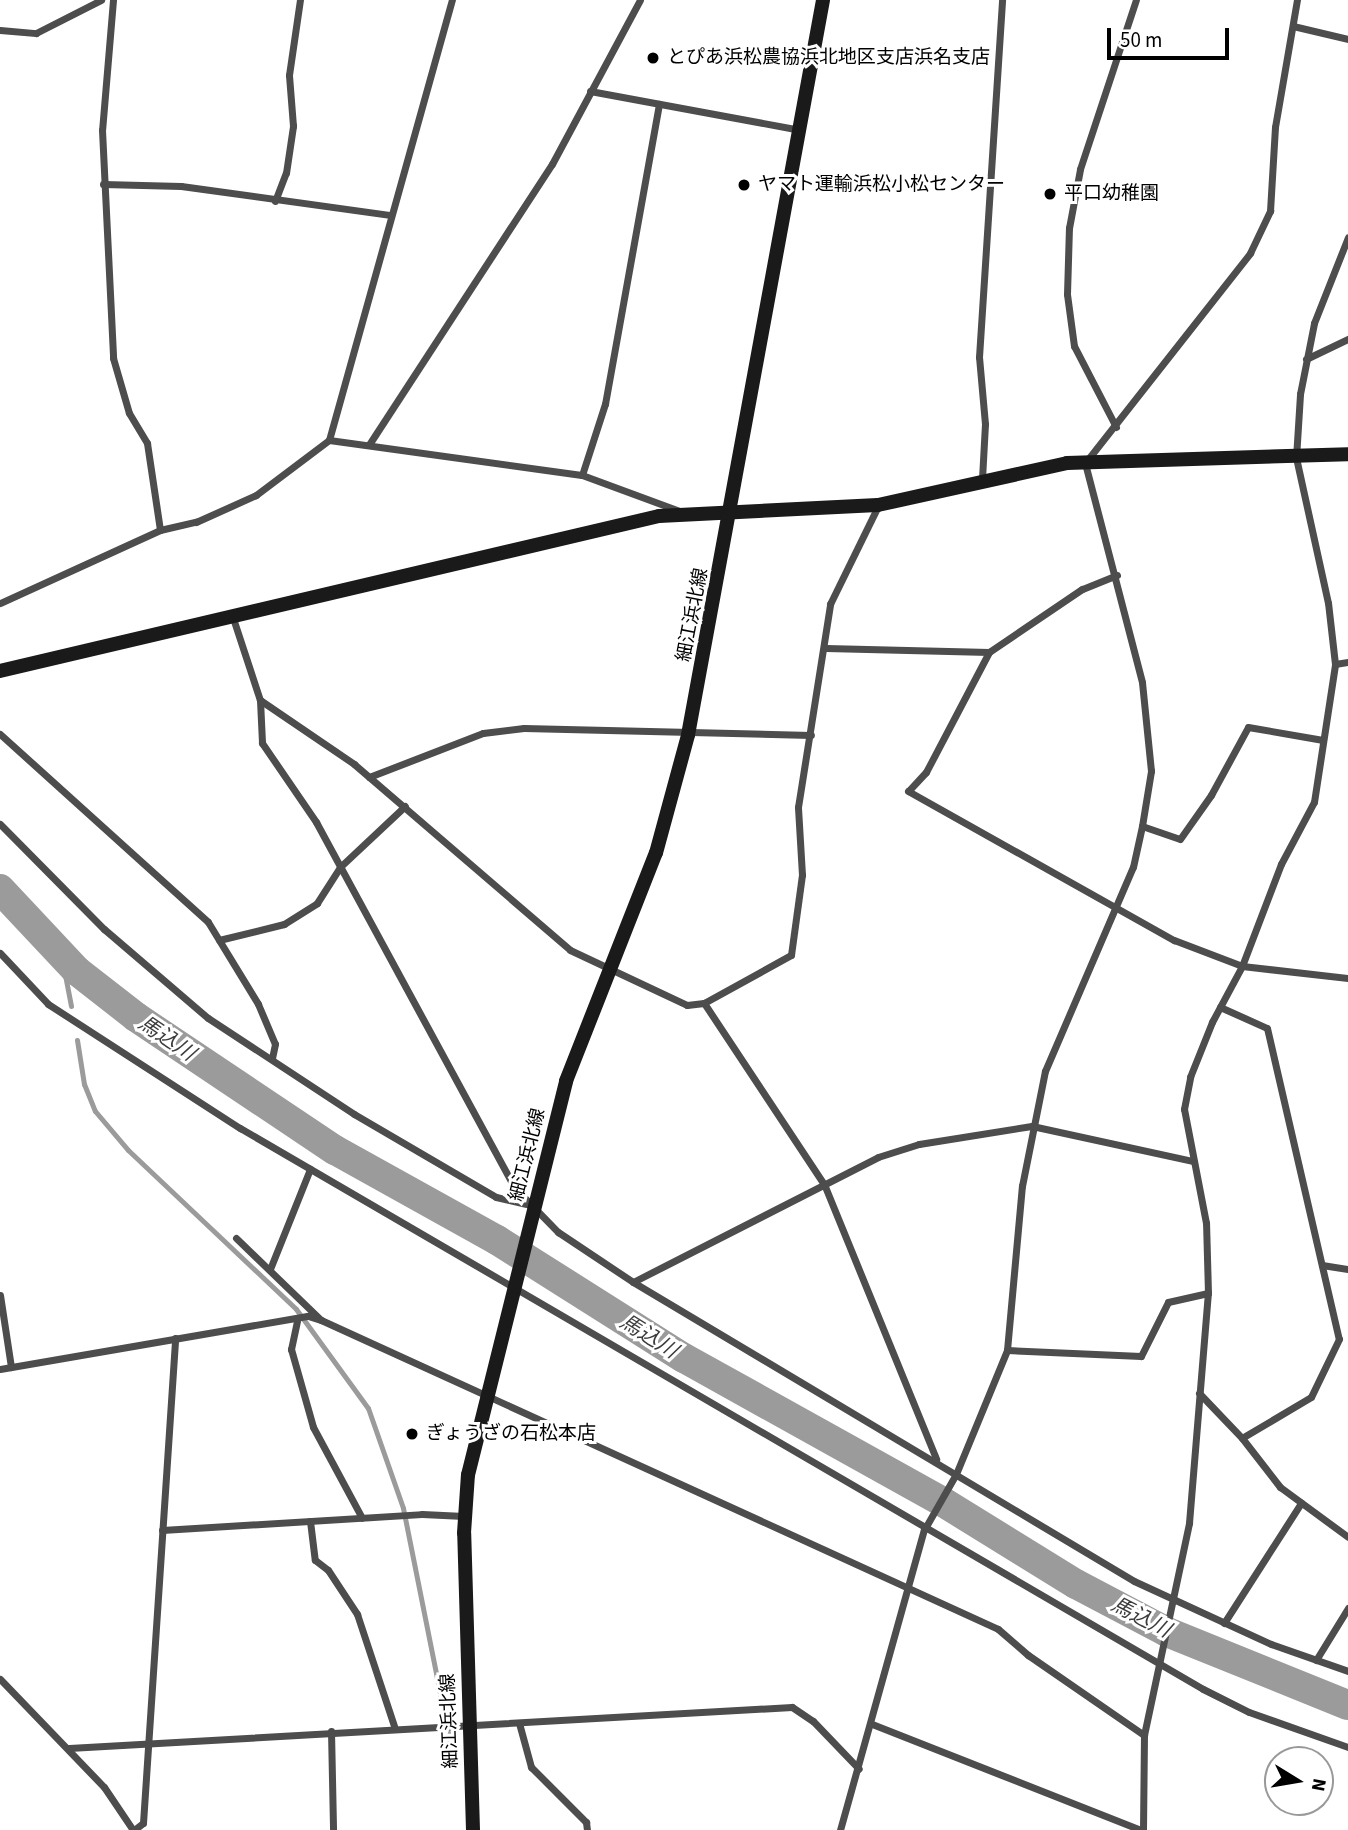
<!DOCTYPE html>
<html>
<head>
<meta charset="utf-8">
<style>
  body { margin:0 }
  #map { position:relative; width:1348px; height:1830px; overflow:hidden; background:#fff; font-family:"Source Sans 3","Noto Sans JP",sans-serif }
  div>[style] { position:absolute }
  .stream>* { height:5px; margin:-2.5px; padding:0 2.5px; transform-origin:2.5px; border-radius:2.5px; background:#9b9b9b }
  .river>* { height:30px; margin:-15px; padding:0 15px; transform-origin:15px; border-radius:15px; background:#9b9b9b }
  .street>* { height:7px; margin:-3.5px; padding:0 3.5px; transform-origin:3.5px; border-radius:3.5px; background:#4d4d4d }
  .secondary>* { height:14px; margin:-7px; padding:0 7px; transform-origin:7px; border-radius:7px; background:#1a1a1a }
  .dots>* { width:19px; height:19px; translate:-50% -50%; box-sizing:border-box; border:4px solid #fff; border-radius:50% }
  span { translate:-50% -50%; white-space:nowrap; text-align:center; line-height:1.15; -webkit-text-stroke:6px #fff; paint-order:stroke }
  .poi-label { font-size:19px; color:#000 }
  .left { translate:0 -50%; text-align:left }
  .street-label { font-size:19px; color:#000 }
  .water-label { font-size:21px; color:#3c3c3c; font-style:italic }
  .north { position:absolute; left:1264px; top:1746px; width:70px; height:70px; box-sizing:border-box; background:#fff; border:2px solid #999; border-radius:50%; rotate:101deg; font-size:19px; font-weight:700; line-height:28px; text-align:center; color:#000 }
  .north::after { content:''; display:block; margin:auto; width:24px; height:32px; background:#000; clip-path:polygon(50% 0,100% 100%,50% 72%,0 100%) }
  .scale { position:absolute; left:1107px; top:28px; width:122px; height:32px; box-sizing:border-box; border:4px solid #000; border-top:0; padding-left:9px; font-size:21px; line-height:24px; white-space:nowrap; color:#000; -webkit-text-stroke:5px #fff; paint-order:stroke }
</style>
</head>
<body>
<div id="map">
  <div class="stream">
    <i style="left:61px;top:954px;width:53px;rotate:79.1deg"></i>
    <i style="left:77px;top:1040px;width:45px;rotate:81deg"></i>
    <i style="left:84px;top:1084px;width:29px;rotate:68deg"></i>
    <i style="left:95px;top:1111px;width:51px;rotate:49.8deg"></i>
    <i style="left:128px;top:1150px;width:231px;rotate:43.4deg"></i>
    <i style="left:296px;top:1309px;width:122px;rotate:54deg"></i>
    <i style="left:368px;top:1408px;width:106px;rotate:70.7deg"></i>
    <i style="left:403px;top:1508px;width:261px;rotate:78.7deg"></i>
  </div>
  <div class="river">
    <i style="left:0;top:889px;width:112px;rotate:46.8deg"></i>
    <i style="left:77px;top:971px;width:75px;rotate:37.9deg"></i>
    <i style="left:136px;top:1017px;width:239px;rotate:33.8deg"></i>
    <i style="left:335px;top:1150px;width:185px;rotate:29.1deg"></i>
    <i style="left:497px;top:1240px;width:221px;rotate:32.3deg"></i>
    <i style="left:684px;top:1358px;width:296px;rotate:29.1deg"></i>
    <i style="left:943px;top:1502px;width:156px;rotate:31.7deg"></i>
    <i style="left:1076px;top:1584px;width:103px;rotate:27.8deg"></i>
    <i style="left:1167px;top:1632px;width:195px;rotate:22deg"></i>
  </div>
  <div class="street">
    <i style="left:113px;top:0;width:130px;rotate:94.8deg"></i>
    <i style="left:102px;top:130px;width:228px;rotate:87.2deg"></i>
    <i style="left:113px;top:358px;width:57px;rotate:73.8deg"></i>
    <i style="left:129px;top:413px;width:35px;rotate:59deg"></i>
    <i style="left:147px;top:443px;width:88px;rotate:81.5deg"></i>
    <i style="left:1293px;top:26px;width:57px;rotate:13.3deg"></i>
    <i style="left:0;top:30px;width:36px;rotate:5deg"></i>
    <i style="left:36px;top:33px;width:73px;rotate:-26.9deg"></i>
    <i style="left:590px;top:91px;width:214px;rotate:10.5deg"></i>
    <i style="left:103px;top:184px;width:78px;rotate:1.5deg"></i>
    <i style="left:181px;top:186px;width:212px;rotate:7.9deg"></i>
    <i style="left:275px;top:201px;width:30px;rotate:-69deg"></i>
    <i style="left:286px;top:173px;width:48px;rotate:-81.5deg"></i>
    <i style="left:293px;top:126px;width:51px;rotate:-94.5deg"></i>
    <i style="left:289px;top:75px;width:76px;rotate:-81.7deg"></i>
    <i style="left:1306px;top:359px;width:47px;rotate:-25.5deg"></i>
    <i style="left:1116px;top:427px;width:91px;rotate:-117.4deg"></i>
    <i style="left:1074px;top:346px;width:52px;rotate:-97.7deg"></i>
    <i style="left:1067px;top:294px;width:66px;rotate:-88.3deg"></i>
    <i style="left:1069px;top:228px;width:60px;rotate:-79.4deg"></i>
    <i style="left:1080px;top:169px;width:178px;rotate:-71.7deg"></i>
    <i style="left:329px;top:440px;width:255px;rotate:7.9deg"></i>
    <i style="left:582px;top:475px;width:104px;rotate:20.2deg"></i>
    <i style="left:370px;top:443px;width:333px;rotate:-56.9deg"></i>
    <i style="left:552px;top:164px;width:186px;rotate:-61.8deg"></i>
    <i style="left:582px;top:475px;width:75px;rotate:-72.1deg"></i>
    <i style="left:605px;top:404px;width:305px;rotate:-79.8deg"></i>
    <i style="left:982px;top:479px;width:55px;rotate:-86.9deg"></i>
    <i style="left:985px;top:424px;width:67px;rotate:-95.1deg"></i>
    <i style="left:979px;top:357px;width:358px;rotate:-86.3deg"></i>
    <i style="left:1117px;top:575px;width:38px;rotate:158deg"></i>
    <i style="left:1082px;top:589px;width:112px;rotate:145.9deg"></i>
    <i style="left:989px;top:652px;width:136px;rotate:117.7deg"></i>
    <i style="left:926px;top:772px;width:26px;rotate:133deg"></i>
    <i style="left:908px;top:791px;width:305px;rotate:29.3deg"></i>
    <i style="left:1174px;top:940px;width:73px;rotate:20.9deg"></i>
    <i style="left:1242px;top:966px;width:107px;rotate:6.5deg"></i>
    <i style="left:0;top:603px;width:176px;rotate:-24.5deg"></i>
    <i style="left:160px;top:530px;width:37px;rotate:-13deg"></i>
    <i style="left:196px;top:522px;width:66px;rotate:-24.2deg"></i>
    <i style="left:256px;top:495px;width:91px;rotate:-37deg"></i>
    <i style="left:329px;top:440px;width:457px;rotate:-74.4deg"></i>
    <i style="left:232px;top:615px;width:89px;rotate:71.8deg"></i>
    <i style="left:260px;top:700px;width:114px;rotate:34.2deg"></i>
    <i style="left:354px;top:764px;width:285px;rotate:40.7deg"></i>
    <i style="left:570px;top:950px;width:129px;rotate:25.2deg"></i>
    <i style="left:687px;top:1005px;width:17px;rotate:-7deg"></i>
    <i style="left:704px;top:1003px;width:99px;rotate:-28.9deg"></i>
    <i style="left:791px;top:955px;width:81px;rotate:-82.2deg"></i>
    <i style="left:802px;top:875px;width:68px;rotate:-93.4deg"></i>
    <i style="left:798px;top:807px;width:206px;rotate:-81deg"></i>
    <i style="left:830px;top:604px;width:109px;rotate:-63.9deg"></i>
    <i style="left:826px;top:648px;width:163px;rotate:1.4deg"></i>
    <i style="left:1335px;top:664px;width:13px;rotate:-9deg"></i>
    <i style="left:260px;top:700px;width:43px;rotate:87.3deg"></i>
    <i style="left:262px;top:743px;width:96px;rotate:55.6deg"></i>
    <i style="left:316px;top:822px;width:417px;rotate:61.5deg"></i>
    <i style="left:515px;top:1188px;width:62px;rotate:45.7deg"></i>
    <i style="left:558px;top:1232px;width:90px;rotate:33.7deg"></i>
    <i style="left:633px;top:1282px;width:583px;rotate:30.83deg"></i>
    <i style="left:1134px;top:1581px;width:151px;rotate:24.7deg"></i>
    <i style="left:1271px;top:1644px;width:82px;rotate:19.3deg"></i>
    <i style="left:0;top:734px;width:280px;rotate:42.1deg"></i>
    <i style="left:208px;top:922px;width:96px;rotate:58.6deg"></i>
    <i style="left:258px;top:1004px;width:43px;rotate:67deg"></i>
    <i style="left:275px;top:1044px;width:14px;rotate:102deg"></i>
    <i style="left:369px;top:777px;width:122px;rotate:-21.1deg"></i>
    <i style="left:483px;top:733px;width:41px;rotate:-7deg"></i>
    <i style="left:524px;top:728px;width:287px;rotate:1.4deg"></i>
    <i style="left:0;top:824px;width:148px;rotate:45.3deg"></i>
    <i style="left:104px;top:929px;width:137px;rotate:40.6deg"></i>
    <i style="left:208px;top:1018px;width:175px;rotate:33.3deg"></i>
    <i style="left:354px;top:1114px;width:164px;rotate:30.3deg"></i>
    <i style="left:496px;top:1197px;width:40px;rotate:13deg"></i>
    <i style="left:1142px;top:826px;width:40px;rotate:18.9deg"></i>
    <i style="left:1180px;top:839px;width:54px;rotate:-54.8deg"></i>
    <i style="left:1211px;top:795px;width:77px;rotate:-61.4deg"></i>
    <i style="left:1248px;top:727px;width:76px;rotate:9.8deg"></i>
    <i style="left:219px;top:940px;width:67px;rotate:-13.8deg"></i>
    <i style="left:284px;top:924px;width:39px;rotate:-32deg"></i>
    <i style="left:317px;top:903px;width:43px;rotate:-57.4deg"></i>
    <i style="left:340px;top:867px;width:89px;rotate:-43.2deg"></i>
    <i style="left:0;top:953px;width:70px;rotate:46.7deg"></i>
    <i style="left:48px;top:1004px;width:229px;rotate:32.9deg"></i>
    <i style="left:240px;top:1128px;width:1114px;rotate:30.22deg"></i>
    <i style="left:1203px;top:1689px;width:51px;rotate:26.6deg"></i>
    <i style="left:1249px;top:1712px;width:105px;rotate:19.5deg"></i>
    <i style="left:704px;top:1003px;width:217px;rotate:56.5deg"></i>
    <i style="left:824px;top:1184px;width:297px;rotate:67.8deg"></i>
    <i style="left:1220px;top:1007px;width:51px;rotate:24.1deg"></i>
    <i style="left:1267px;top:1028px;width:319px;rotate:77deg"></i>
    <i style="left:1339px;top:1339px;width:64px;rotate:115.8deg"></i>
    <i style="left:1311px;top:1397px;width:80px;rotate:149.3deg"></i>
    <i style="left:236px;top:1238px;width:117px;rotate:44deg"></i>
    <i style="left:1322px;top:1265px;width:26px;rotate:9deg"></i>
    <i style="left:270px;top:1269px;width:108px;rotate:-68.2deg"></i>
    <i style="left:633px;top:1282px;width:275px;rotate:-27deg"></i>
    <i style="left:878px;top:1157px;width:43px;rotate:-17.6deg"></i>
    <i style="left:919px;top:1144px;width:114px;rotate:-9.1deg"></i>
    <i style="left:1032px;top:1126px;width:165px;rotate:12.3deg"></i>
    <i style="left:0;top:1295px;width:73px;rotate:81.3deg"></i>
    <i style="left:297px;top:1321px;width:29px;rotate:102deg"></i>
    <i style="left:291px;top:1349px;width:81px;rotate:74.2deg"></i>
    <i style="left:313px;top:1427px;width:103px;rotate:61.7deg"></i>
    <i style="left:1007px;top:1350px;width:134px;rotate:2.6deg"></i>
    <i style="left:1141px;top:1356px;width:60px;rotate:-63.4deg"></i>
    <i style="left:1168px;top:1302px;width:41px;rotate:-12.7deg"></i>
    <i style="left:0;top:1369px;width:313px;rotate:-9.8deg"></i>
    <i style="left:308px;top:1316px;width:14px;rotate:17deg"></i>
    <i style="left:321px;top:1320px;width:744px;rotate:24.53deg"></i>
    <i style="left:998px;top:1629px;width:40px;rotate:41deg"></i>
    <i style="left:1028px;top:1655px;width:141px;rotate:34.6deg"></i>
    <i style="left:1199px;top:1393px;width:62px;rotate:46.3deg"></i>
    <i style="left:1242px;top:1438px;width:62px;rotate:52.2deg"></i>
    <i style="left:1280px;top:1487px;width:84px;rotate:36.3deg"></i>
    <i style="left:310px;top:1521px;width:39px;rotate:83deg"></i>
    <i style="left:315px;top:1560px;width:16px;rotate:38deg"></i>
    <i style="left:328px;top:1570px;width:53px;rotate:56.6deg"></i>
    <i style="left:357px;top:1614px;width:121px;rotate:71.7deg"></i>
    <i style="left:162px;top:1530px;width:260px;rotate:-3.5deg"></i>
    <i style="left:422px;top:1514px;width:42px;rotate:2.7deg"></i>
    <i style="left:1224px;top:1623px;width:143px;rotate:-57.3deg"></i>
    <i style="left:1316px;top:1660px;width:61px;rotate:-58.4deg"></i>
    <i style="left:0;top:1679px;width:150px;rotate:46.1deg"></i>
    <i style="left:104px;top:1787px;width:52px;rotate:56deg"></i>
    <i style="left:519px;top:1723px;width:46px;rotate:74.7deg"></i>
    <i style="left:531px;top:1767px;width:78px;rotate:45deg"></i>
    <i style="left:586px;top:1822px;width:8px;rotate:83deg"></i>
    <i style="left:872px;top:1724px;width:289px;rotate:21.5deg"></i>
    <i style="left:331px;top:1731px;width:99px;rotate:88.8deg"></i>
    <i style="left:69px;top:1748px;width:724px;rotate:-3.25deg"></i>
    <i style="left:792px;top:1707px;width:25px;rotate:34deg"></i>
    <i style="left:813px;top:1721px;width:66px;rotate:46.2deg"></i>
    <i style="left:134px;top:1830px;width:11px;rotate:-38deg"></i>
    <i style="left:143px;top:1823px;width:486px;rotate:-86.2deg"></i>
    <i style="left:840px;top:1830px;width:312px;rotate:-74.4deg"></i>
    <i style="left:924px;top:1530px;width:64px;rotate:-60.3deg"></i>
    <i style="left:956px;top:1474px;width:134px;rotate:-67.6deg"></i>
    <i style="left:1007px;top:1350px;width:165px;rotate:-84.8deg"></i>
    <i style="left:1022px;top:1186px;width:117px;rotate:-78.7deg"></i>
    <i style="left:1045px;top:1071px;width:222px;rotate:-66.7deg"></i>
    <i style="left:1133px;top:867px;width:42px;rotate:-77.6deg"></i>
    <i style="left:1142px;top:826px;width:56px;rotate:-80.7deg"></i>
    <i style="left:1151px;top:771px;width:89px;rotate:-95.8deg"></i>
    <i style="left:1142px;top:682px;width:226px;rotate:-104.6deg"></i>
    <i style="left:1085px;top:463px;width:267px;rotate:-51.8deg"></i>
    <i style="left:1250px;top:253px;width:47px;rotate:-64.5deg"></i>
    <i style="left:1270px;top:211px;width:84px;rotate:-86.6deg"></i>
    <i style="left:1275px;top:127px;width:129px;rotate:-80.2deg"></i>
    <i style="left:1143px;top:1830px;width:95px;rotate:-89.4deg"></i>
    <i style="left:1144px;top:1735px;width:217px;rotate:-78deg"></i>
    <i style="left:1189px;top:1523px;width:231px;rotate:-85.3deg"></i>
    <i style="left:1208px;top:1293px;width:70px;rotate:-91.6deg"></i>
    <i style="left:1206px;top:1223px;width:116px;rotate:-100.9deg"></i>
    <i style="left:1184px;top:1109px;width:33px;rotate:-79deg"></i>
    <i style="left:1190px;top:1077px;width:59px;rotate:-68.2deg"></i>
    <i style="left:1212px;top:1022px;width:64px;rotate:-61.8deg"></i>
    <i style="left:1242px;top:966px;width:109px;rotate:-69.1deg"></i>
    <i style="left:1281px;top:864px;width:70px;rotate:-62deg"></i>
    <i style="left:1314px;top:802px;width:140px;rotate:-81.3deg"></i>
    <i style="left:1335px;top:664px;width:61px;rotate:-96.5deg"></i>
    <i style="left:1328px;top:603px;width:148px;rotate:-102.4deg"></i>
    <i style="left:1296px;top:458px;width:64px;rotate:-86.4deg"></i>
    <i style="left:1300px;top:394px;width:72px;rotate:-78.8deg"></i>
    <i style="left:1314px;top:323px;width:92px;rotate:-68.4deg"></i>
  </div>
  <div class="secondary">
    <i style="left:0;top:671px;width:677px;rotate:-13.24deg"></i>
    <i style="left:659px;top:516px;width:219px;rotate:-2.9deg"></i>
    <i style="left:878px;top:505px;width:194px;rotate:-12.5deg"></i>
    <i style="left:1067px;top:463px;width:281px;rotate:-1.8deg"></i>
    <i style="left:473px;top:1830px;width:297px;rotate:-91.7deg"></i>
    <i style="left:464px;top:1533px;width:58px;rotate:-86.1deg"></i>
    <i style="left:468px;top:1475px;width:406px;rotate:-76deg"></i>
    <i style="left:566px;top:1081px;width:245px;rotate:-68.5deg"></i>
    <i style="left:656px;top:853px;width:122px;rotate:-74.8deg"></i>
    <i style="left:688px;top:735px;width:747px;rotate:-79.59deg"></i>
  </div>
  <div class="dots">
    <i style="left:653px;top:58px;background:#000"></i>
    <i style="left:744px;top:185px;background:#000"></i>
    <i style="left:1050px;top:194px;background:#000"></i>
    <i style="left:412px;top:1434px;background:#000"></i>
  </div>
  <div class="poi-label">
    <span class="left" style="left:667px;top:58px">とぴあ浜松農協浜北地区支店浜名支店</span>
    <span class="left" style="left:758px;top:185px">ヤマト運輸浜松小松センター</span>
    <span class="left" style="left:1064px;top:194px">平口幼稚園</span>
    <span class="left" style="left:426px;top:1434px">ぎょうざの石松本店</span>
  </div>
  <div class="street-label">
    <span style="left:693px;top:615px;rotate:-79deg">細江浜北線</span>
    <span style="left:528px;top:1155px;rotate:-76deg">細江浜北線</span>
    <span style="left:450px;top:1721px;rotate:-92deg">細江浜北線</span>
  </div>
  <div class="water-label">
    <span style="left:167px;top:1038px;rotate:34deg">馬込川</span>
    <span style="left:649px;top:1336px;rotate:32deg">馬込川</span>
    <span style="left:1141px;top:1617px;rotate:27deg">馬込川</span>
  </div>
  <div class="north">N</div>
  <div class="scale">50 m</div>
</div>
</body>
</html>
